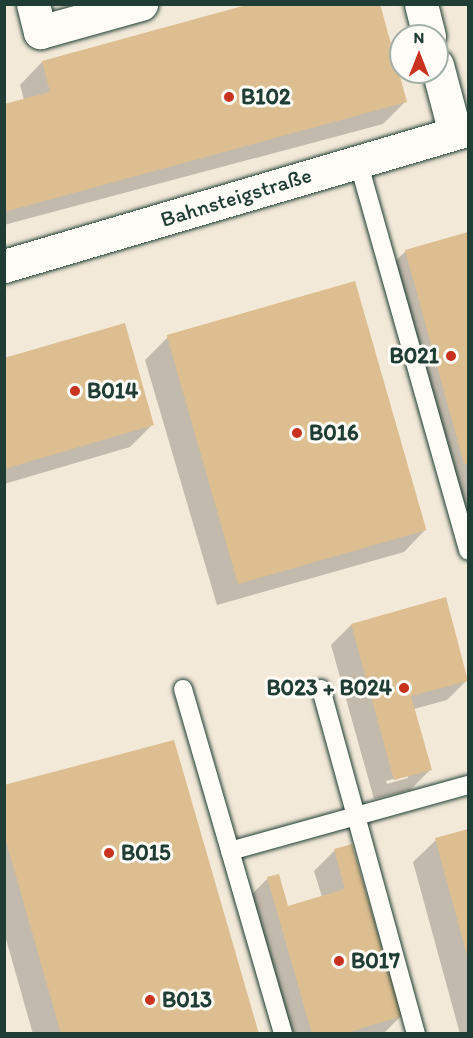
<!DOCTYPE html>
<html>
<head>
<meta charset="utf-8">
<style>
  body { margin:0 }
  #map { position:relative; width:473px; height:1038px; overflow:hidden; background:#fdfcf7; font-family:Itim,sans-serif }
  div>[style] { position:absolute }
  .built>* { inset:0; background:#f3e9d8 }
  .shadow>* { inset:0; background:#0003 }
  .building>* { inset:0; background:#dcbe90; transform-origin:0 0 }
  .roads { filter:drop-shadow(0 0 2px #1f3d34) drop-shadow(0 0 2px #1f3d34) }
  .lane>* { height:18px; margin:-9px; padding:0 9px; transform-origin:9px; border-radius:9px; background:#fdfcf7 }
  .street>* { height:33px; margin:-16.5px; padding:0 16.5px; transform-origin:16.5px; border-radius:16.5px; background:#fdfcf7 }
  .dots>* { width:16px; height:16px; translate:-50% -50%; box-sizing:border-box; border:3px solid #fdfcf7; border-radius:50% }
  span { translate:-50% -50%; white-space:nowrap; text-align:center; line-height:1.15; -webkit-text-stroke:6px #fdfcf7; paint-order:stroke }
  .poi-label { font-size:22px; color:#1f3d34; font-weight:700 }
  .left { translate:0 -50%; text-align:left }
  .right { translate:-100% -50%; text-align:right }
  .street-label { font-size:22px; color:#1f3d34 }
  .frame { position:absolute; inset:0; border:6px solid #1f3d34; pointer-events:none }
  .north { position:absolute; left:389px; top:24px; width:60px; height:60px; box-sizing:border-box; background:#fdfcf7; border:2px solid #a4b0a9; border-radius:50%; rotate:0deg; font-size:16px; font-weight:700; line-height:24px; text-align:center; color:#1f3d34 }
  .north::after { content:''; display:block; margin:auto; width:21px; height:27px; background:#c8321e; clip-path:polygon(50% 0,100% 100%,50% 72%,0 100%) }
</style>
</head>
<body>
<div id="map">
  <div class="built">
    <i style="clip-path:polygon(evenodd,5px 5px,468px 5px,468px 1033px,5px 1033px,5px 5px,401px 36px,437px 36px,437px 72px,401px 72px,401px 36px)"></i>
  </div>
  <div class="shadow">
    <i style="clip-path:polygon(42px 62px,406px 101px,383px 124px,4px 225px,4px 106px,24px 100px,20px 85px)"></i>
    <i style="clip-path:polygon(468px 234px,468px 544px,383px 273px,406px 251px)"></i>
    <i style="clip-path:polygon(168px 337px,426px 529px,404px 552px,217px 605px,145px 360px)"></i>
    <i style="clip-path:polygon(4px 359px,153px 424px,130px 447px,4px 484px)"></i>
    <i style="clip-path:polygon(evenodd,351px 625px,467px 680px,447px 700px,414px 709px,430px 770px,410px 790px,374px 799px,331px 645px,351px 625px,408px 775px,408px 778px,387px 784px,386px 781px,408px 775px)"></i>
    <i style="clip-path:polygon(4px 786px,256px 1034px,33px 1034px,4px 932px)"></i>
    <i style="clip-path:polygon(468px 831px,468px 1034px,460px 1034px,413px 862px,436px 840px)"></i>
    <i style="clip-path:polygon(351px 846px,401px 1016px,383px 1034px,287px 1034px,248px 898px,268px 878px,287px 907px,322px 897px,314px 871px,334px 851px)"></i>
  </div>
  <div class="building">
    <i style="clip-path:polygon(250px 4px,380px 4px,407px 102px,4px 212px,4px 104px,50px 92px,42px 61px)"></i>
    <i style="clip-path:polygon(468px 232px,468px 463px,464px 464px,405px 250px)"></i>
    <i style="left:355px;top:281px;width:259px;height:196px;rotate:74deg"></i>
    <i style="clip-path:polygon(125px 323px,154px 425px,4px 469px,4px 358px)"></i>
    <i style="clip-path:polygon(446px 597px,468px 681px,411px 696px,432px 770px,394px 780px,351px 624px)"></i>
    <i style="clip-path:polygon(174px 740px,259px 1034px,61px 1034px,4px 834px,4px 785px)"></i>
    <i style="clip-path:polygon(468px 829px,468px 959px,435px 838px)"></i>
    <i style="clip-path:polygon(352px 844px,402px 1016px,343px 1034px,312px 1034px,267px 877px,279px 874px,288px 906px,345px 889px,334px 849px)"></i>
  </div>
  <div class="roads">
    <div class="lane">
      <i style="left:358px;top:161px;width:405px;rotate:74.2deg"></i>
      <i style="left:183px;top:689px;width:359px;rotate:73.8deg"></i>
      <i style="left:321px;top:689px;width:358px;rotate:74.6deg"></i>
      <i style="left:230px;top:851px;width:247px;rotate:-15.5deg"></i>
    </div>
    <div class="street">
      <i style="left:33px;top:4px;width:29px;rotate:76deg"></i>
      <i style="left:40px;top:32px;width:105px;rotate:-15.5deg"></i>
      <i style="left:421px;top:4px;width:33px;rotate:76deg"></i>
      <i style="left:437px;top:65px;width:70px;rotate:75.2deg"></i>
      <i style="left:4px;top:266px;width:484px;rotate:-16.4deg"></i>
    </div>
  </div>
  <div class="dots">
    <i style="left:229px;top:97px;background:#c8321e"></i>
    <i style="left:451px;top:356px;background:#c8321e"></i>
    <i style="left:75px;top:391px;background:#c8321e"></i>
    <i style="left:297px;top:433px;background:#c8321e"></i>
    <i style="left:404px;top:688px;background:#c8321e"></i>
    <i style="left:109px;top:853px;background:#c8321e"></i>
    <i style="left:339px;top:961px;background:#c8321e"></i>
    <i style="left:150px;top:1000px;background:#c8321e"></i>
  </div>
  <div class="poi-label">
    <span class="left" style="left:241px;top:97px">B102</span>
    <span class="right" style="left:439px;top:356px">B021</span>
    <span class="left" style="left:87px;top:391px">B014</span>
    <span class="left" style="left:309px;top:433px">B016</span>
    <span class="right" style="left:392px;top:688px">B023 + B024</span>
    <span class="left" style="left:121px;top:853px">B015</span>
    <span class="left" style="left:351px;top:961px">B017</span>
    <span class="left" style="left:162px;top:1000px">B013</span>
  </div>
  <div class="street-label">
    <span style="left:236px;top:197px;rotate:-17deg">Bahnsteigstraße</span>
  </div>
  <div class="frame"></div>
  <div class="north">N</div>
</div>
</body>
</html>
